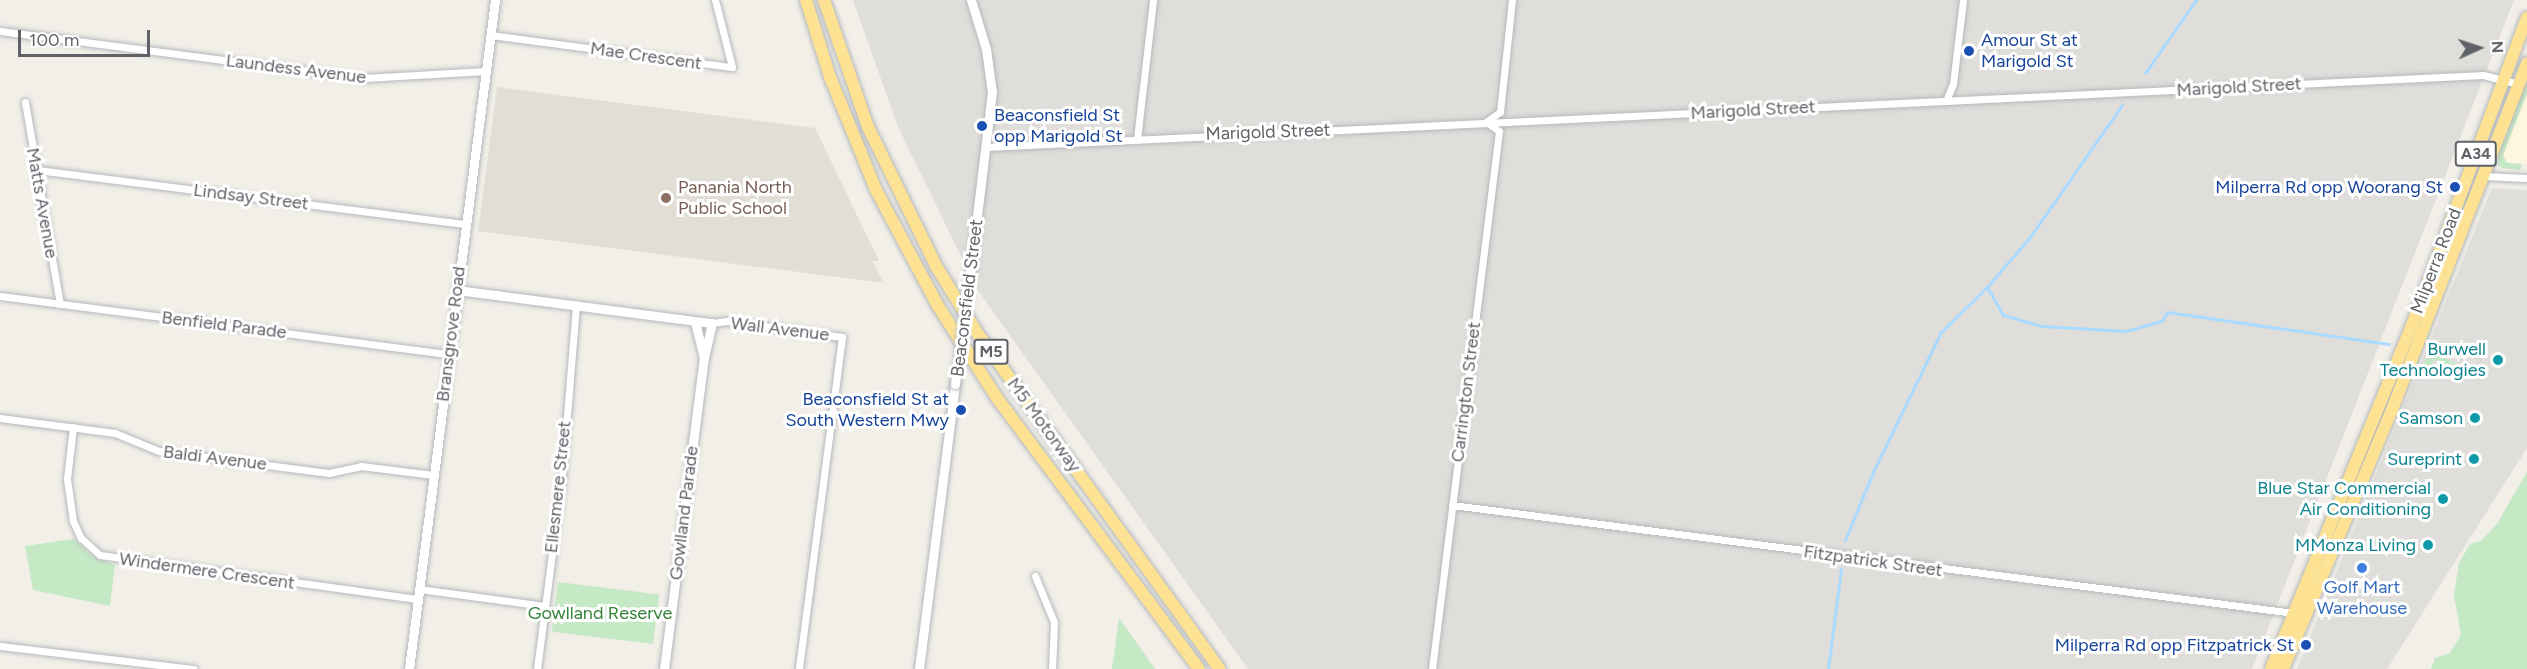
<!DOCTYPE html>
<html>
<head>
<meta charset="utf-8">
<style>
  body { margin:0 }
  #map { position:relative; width:2527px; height:669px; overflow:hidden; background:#f1efe8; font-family:Figtree,sans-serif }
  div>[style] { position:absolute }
  .commercial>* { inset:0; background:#fef7e0 }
  .industrial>* { inset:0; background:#e0deda }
  .education>* { inset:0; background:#e1ded6 }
  .green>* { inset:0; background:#c5e8c5; transform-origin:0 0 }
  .stream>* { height:3px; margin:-1.5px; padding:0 1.5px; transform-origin:1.5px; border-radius:1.5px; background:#aadaff }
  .roads { filter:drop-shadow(0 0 2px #b5b8bc) drop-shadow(0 0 2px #b5b8bc) }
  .street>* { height:7px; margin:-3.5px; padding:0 3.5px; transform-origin:3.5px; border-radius:3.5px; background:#fff }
  .secondary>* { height:9px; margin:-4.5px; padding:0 4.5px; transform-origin:4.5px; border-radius:4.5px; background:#fff }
  .highway>* { height:12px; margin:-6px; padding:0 6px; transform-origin:6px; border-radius:6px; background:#fde293 }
  .bridges { filter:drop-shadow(0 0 2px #b6babf) drop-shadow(0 0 2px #b6babf) }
  .secondary-bridge>* { height:9px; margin:-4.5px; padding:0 4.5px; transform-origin:4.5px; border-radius:4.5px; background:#fff }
  .dots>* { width:16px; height:16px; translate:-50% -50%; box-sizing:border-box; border:3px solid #fff; border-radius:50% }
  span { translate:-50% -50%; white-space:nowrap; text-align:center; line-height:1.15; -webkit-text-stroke:6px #fff; paint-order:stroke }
  .shield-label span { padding:2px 4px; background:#fff; border:2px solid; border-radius:4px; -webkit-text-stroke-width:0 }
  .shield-label { font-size:16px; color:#5f6368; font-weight:700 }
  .transit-label { font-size:18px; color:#164399 }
  .left { translate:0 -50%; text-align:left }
  .right { translate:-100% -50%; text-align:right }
  .street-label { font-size:18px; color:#5f6368 }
  .education-label { font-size:18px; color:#785e54 }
  .culture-label { font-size:18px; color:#0d838f }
  .shop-label { font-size:18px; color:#366cbe }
  .park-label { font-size:18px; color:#348238 }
  .north { position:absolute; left:2449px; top:18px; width:60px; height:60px; -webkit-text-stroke:4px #fff; paint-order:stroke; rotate:87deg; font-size:16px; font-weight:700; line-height:24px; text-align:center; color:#5f6368 }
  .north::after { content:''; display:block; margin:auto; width:21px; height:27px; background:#5f6368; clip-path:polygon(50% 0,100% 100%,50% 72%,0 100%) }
  .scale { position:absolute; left:18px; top:30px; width:132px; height:27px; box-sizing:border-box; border:3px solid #5f6368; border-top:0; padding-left:8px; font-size:18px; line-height:21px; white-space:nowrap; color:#5f6368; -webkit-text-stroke:4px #fff; paint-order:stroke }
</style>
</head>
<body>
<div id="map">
  <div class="commercial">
    <i style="clip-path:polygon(2527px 89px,2527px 164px,2506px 162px,2503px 156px)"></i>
  </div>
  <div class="industrial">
    <i style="clip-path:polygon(853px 0,2514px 0,2252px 669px,1248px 669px,977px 289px,898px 127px)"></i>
    <i style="clip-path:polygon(2492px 188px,2527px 190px,2527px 448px,2387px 669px,2297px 669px)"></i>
  </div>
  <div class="education">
    <i style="clip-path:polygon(497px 87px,815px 128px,879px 261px,872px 261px,884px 283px,478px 231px)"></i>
  </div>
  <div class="green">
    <i style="clip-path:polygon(2527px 78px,2527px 94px,2503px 155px,2507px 163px,2522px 164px,2520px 170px,2502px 168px,2498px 165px,2498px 156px)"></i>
    <i style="clip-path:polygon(2433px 341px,2441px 344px,2437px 354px,2465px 369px,2461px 376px,2435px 359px,2429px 370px,2422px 369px)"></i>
    <i style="clip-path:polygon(2527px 472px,2527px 669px,2431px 669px,2435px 658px,2450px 653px,2461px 635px,2454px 595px,2459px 563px,2470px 544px,2481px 541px,2497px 524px)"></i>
    <i style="clip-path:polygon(74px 539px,92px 556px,115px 565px,110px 606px,33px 590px,25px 546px)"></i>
    <i style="left:558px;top:582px;width:102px;height:50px;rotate:7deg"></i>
    <i style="clip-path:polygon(1119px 618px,1155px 669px,1112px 669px)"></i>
  </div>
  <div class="stream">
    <i style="left:2145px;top:73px;width:89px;rotate:-55.1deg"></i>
    <i style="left:1987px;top:287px;width:32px;rotate:60deg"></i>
    <i style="left:2003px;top:315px;width:41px;rotate:15.8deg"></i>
    <i style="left:2042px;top:326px;width:84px;rotate:3.4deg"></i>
    <i style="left:2126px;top:331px;width:37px;rotate:-16deg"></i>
    <i style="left:2162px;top:321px;width:10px;rotate:-61deg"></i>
    <i style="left:2167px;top:312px;width:224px;rotate:8.2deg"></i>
    <i style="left:1845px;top:540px;width:74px;rotate:-67.6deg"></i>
    <i style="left:1873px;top:472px;width:156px;rotate:-64.1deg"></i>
    <i style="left:1941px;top:332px;width:64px;rotate:-44.4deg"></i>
    <i style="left:1987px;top:287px;width:66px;rotate:-49.3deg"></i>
    <i style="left:2030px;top:237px;width:161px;rotate:-55.1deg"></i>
    <i style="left:1828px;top:669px;width:101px;rotate:-82.6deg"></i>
  </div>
  <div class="roads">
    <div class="street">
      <i style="left:0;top:31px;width:367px;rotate:7.4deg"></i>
      <i style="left:364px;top:78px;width:122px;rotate:-3.3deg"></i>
      <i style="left:491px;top:35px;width:243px;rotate:7.6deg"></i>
      <i style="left:732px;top:67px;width:69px;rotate:-104.2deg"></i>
      <i style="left:1946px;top:101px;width:18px;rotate:-68deg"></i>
      <i style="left:1953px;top:84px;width:85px;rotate:-83.2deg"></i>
      <i style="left:25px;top:102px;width:205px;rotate:80.2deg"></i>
      <i style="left:1137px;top:139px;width:140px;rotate:-83.4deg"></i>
      <i style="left:986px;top:147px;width:1499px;rotate:-2.75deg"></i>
      <i style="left:2483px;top:75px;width:37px;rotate:14deg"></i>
      <i style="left:37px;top:170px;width:431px;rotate:7.2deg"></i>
      <i style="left:2483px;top:176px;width:44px;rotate:2.6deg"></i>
      <i style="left:0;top:296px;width:453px;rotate:7.4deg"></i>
      <i style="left:712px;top:323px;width:15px;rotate:-8deg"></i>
      <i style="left:727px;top:321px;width:116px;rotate:7.9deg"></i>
      <i style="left:842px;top:337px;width:335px;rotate:97.4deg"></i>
      <i style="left:0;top:418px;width:116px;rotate:7.4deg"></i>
      <i style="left:115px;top:433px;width:48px;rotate:22.2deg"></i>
      <i style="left:159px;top:451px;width:171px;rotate:7.4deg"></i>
      <i style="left:329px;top:473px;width:33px;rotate:-12deg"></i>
      <i style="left:361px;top:466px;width:73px;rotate:7.1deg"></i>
      <i style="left:73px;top:427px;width:52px;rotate:96.6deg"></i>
      <i style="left:67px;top:479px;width:42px;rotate:81.9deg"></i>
      <i style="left:73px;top:521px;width:19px;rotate:65deg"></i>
      <i style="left:81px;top:538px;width:25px;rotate:42deg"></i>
      <i style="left:100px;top:555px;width:320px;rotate:7.9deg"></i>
      <i style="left:1452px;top:505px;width:849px;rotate:7.31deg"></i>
      <i style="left:1035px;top:576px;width:50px;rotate:67.6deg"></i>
      <i style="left:1054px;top:622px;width:47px;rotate:92.4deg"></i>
      <i style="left:419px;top:589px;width:127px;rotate:7.7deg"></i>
      <i style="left:0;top:646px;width:195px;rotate:6.8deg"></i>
      <i style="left:537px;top:669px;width:195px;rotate:-82.6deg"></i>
      <i style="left:562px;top:476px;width:172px;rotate:-85.3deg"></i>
      <i style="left:1432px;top:669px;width:542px;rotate:-82.9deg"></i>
      <i style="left:1499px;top:131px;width:16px;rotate:-145deg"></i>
      <i style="left:1486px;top:122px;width:17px;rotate:-36deg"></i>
      <i style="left:1500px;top:112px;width:113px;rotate:-83.9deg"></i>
    </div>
    <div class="secondary">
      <i style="left:971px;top:0;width:51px;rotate:73deg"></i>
      <i style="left:986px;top:49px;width:43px;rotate:82.1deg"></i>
      <i style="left:992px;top:92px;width:175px;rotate:96.9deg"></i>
      <i style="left:457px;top:290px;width:257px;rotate:7.4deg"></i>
      <i style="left:712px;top:323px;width:36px;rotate:103deg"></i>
      <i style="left:409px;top:669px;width:675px;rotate:-82.67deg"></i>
      <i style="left:664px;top:669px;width:314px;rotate:-82.7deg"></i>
      <i style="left:704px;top:358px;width:38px;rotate:-104deg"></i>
      <i style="left:919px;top:669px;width:287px;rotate:-82.8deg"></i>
    </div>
    <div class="highway">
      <i style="left:806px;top:0;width:81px;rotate:72.7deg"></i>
      <i style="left:830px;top:77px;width:122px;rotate:67.8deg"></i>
      <i style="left:876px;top:190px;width:132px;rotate:61.9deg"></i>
      <i style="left:938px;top:306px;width:109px;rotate:57.3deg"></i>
      <i style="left:997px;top:398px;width:338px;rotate:53.3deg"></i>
      <i style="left:824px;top:0;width:134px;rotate:70.9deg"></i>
      <i style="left:868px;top:127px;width:155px;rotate:63.9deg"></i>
      <i style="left:936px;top:266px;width:80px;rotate:58.3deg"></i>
      <i style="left:978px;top:334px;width:413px;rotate:54.2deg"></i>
      <i style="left:2271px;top:669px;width:372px;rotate:-67.7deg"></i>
      <i style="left:2412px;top:325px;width:328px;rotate:-69.5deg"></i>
      <i style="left:2283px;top:669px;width:284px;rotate:-67.2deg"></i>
      <i style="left:2393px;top:407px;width:369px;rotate:-68.7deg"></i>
    </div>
  </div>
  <div class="bridges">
    <div class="secondary-bridge">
      <i style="left:955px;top:384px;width:119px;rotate:-82.3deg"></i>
    </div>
  </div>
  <div class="dots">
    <i style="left:1969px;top:51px;background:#1a4fb4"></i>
    <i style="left:982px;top:126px;background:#1a4fb4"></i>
    <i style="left:2455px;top:187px;background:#1a4fb4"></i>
    <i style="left:666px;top:198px;background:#8d6e63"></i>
    <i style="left:2498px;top:360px;background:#0f9aa8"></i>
    <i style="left:961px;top:410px;background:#1a4fb4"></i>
    <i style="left:2475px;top:418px;background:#0f9aa8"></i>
    <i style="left:2474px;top:459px;background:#0f9aa8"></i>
    <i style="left:2443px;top:499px;background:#0f9aa8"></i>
    <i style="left:2428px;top:545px;background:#0f9aa8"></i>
    <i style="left:2362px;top:568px;background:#3f7fe0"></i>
    <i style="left:2306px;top:645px;background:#1a4fb4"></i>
  </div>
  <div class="shield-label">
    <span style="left:2476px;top:154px">A34</span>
    <span style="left:991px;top:352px">M5</span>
  </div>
  <div class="transit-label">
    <span class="left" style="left:1981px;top:51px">Amour St at<br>Marigold St</span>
    <span class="left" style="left:994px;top:126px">Beaconsfield St<br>opp Marigold St</span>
    <span class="right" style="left:2443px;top:187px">Milperra Rd opp Woorang St</span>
    <span class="right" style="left:949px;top:410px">Beaconsfield St at<br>South Western Mwy</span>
    <span class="right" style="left:2294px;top:645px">Milperra Rd opp Fitzpatrick St</span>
  </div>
  <div class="street-label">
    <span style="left:646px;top:56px;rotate:8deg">Mae Crescent</span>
    <span style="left:296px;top:69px;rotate:7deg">Laundess Avenue</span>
    <span style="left:2239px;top:87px;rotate:-3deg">Marigold Street</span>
    <span style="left:1753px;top:110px;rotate:-3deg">Marigold Street</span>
    <span style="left:1268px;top:132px;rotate:-2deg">Marigold Street</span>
    <span style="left:251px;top:197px;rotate:7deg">Lindsay Street</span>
    <span style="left:42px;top:203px;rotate:80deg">Matts Avenue</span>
    <span style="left:2436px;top:261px;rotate:-69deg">Milperra Road</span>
    <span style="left:967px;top:298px;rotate:-83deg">Beaconsfield Street</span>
    <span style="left:224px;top:325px;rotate:7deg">Benfield Parade</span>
    <span style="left:780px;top:329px;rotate:7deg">Wall Avenue</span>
    <span style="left:451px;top:334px;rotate:-83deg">Bransgrove Road</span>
    <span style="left:1466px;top:392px;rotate:-83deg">Carrington Street</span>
    <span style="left:1044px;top:425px;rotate:54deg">M5 Motorway</span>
    <span style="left:215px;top:458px;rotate:7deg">Baldi Avenue</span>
    <span style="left:558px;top:487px;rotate:-84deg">Ellesmere Street</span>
    <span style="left:684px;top:513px;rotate:-83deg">Gowlland Parade</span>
    <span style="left:1873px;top:561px;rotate:8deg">Fitzpatrick Street</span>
    <span style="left:207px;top:571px;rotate:8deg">Windermere Crescent</span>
  </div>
  <div class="education-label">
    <span class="left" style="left:678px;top:198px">Panania North<br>Public School</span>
  </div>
  <div class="culture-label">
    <span class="right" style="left:2486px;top:360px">Burwell<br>Technologies</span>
    <span class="right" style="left:2463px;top:418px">Samson</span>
    <span class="right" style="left:2462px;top:459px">Sureprint</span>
    <span class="right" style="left:2431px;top:499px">Blue Star Commercial<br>Air Conditioning</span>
    <span class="right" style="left:2416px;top:545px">MMonza Living</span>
  </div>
  <div class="shop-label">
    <span style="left:2362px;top:598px">Golf Mart<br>Warehouse</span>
  </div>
  <div class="park-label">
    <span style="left:600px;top:613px">Gowlland Reserve</span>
  </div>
  <div class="north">N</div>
  <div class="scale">100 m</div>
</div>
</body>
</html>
